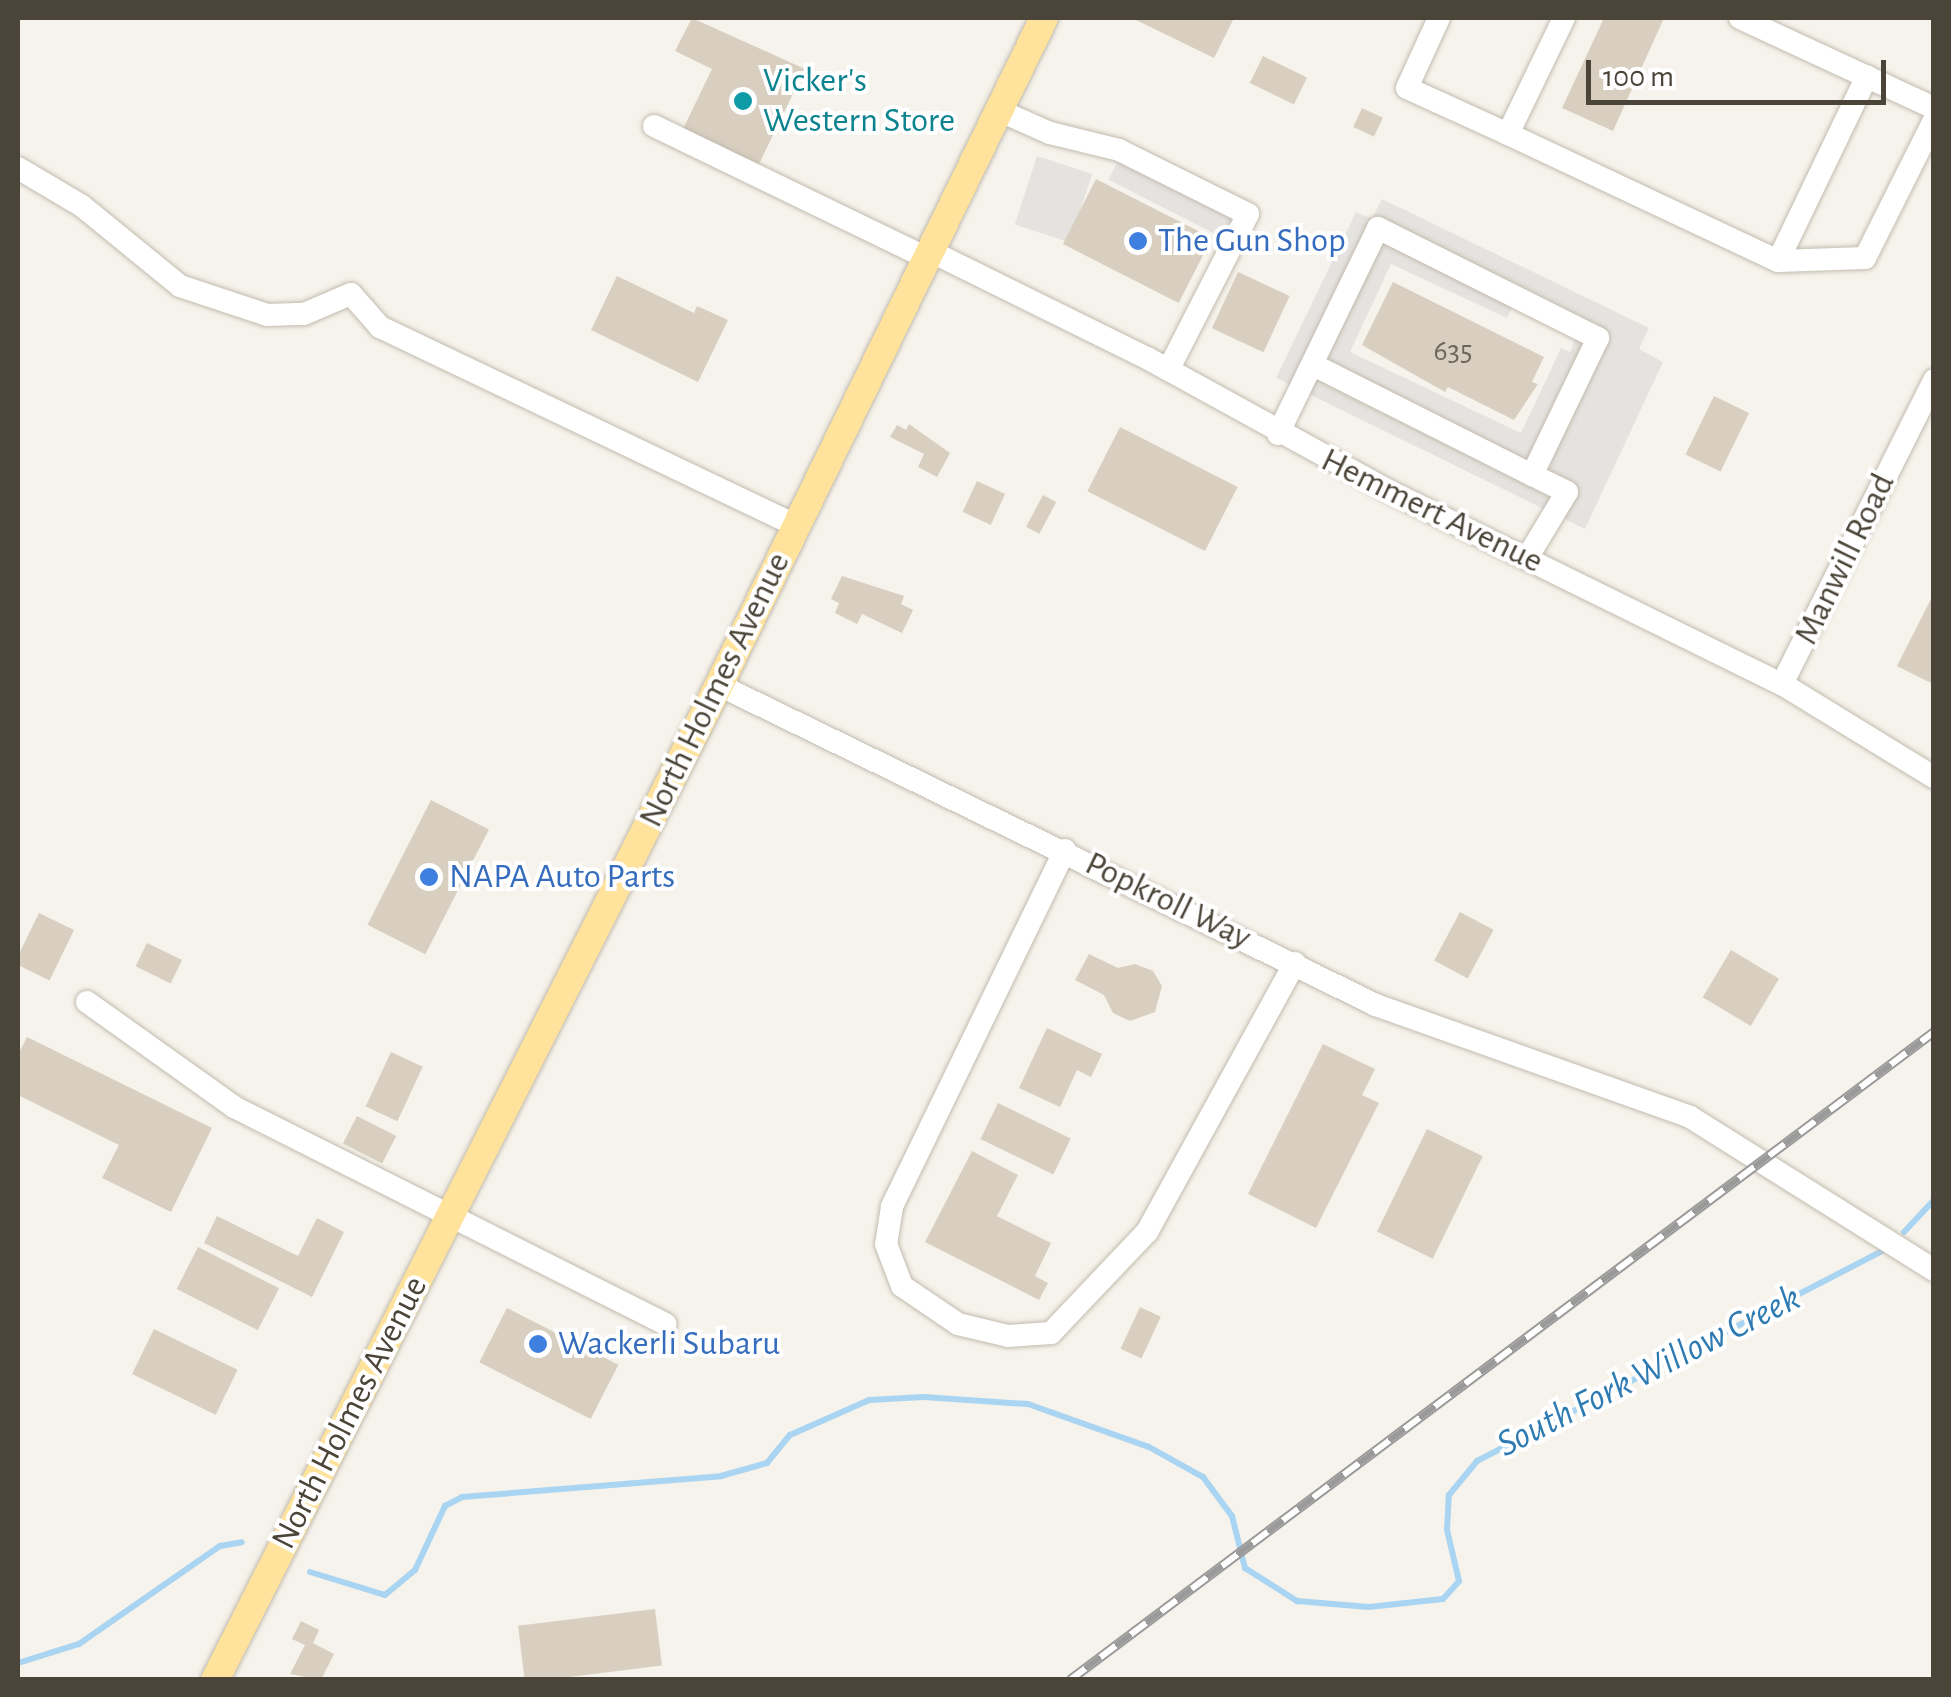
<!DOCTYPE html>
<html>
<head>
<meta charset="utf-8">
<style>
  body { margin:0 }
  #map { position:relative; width:1951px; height:1697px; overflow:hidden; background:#f6f3ec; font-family:"Alegreya Sans",sans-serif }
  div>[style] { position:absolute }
  .parking>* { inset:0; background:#e5e3e0; transform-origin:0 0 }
  .stream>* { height:6px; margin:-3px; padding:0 3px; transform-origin:3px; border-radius:3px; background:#a9d4f2 }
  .building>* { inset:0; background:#d8cfc1; transform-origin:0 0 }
  .roads { filter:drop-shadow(0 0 2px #c2bbae) drop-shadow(0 0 2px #c2bbae) }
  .minor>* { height:22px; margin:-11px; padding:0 11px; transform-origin:11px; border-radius:11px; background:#fff }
  .major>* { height:28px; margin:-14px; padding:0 14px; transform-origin:14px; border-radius:14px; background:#ffe39c }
  .rail>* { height:10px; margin-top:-5px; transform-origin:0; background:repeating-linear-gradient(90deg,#fff 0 19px,#9a9a9a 0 38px); box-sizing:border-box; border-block:2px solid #9a9a9a }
  .dots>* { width:28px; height:28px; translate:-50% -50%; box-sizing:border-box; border:5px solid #fff; border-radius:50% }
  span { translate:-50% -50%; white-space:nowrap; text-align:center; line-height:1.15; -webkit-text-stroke:8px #fff; paint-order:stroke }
  .number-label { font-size:30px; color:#6e675b }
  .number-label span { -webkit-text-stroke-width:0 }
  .culture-label { font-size:35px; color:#0d838f }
  .left { translate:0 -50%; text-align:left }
  .shop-label { font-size:35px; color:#366cbe }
  .street-label { font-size:35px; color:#4b4439 }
  .water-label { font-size:38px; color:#2e7ab2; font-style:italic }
  .frame { position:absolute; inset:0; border:20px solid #4b4439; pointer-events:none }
  .scale { position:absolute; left:1586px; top:60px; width:300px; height:45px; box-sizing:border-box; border:5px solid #4b4439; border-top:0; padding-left:12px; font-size:30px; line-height:35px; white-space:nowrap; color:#4b4439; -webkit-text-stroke:8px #fff; paint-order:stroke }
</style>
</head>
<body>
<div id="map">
  <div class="parking">
    <i style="left:1037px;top:156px;width:58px;height:72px;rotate:18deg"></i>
    <i style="left:1118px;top:161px;width:127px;height:21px;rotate:27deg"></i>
    <i style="clip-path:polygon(evenodd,1382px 199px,1649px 328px,1639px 349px,1663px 362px,1585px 529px,1276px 378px,1356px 212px,1372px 219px,1382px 199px,1391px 264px,1507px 318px,1512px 307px,1576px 337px,1570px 352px,1561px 348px,1521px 433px,1350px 352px,1391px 264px)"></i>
  </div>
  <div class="stream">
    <i style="left:1904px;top:1232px;width:44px;rotate:-46.8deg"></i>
    <i style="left:310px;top:1572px;width:78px;rotate:17deg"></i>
    <i style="left:385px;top:1595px;width:39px;rotate:-40deg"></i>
    <i style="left:415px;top:1570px;width:71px;rotate:-64.9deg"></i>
    <i style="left:445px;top:1506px;width:19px;rotate:-28deg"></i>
    <i style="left:462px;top:1497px;width:260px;rotate:-4.6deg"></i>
    <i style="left:721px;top:1476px;width:48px;rotate:-15.8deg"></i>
    <i style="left:767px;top:1463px;width:36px;rotate:-51deg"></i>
    <i style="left:790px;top:1435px;width:86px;rotate:-23.9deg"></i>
    <i style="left:869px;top:1400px;width:55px;rotate:-3.1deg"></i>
    <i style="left:924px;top:1397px;width:104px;rotate:3.9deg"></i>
    <i style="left:1028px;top:1404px;width:128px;rotate:19.6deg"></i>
    <i style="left:1149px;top:1447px;width:62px;rotate:29.1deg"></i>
    <i style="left:1203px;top:1477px;width:49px;rotate:53.4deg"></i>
    <i style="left:1232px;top:1516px;width:54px;rotate:76deg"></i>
    <i style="left:1245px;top:1568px;width:62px;rotate:32.4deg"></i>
    <i style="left:1297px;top:1601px;width:72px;rotate:4.8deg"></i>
    <i style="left:1369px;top:1607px;width:74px;rotate:-6.2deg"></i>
    <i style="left:1443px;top:1599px;width:24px;rotate:-48deg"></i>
    <i style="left:1459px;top:1581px;width:52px;rotate:-103.2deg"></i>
    <i style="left:1447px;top:1530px;width:35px;rotate:-87deg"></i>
    <i style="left:1449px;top:1495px;width:44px;rotate:-50.5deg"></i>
    <i style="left:1477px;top:1461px;width:461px;rotate:-27.4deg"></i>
    <i style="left:18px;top:1663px;width:64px;rotate:-17.3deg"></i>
    <i style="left:79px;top:1644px;width:172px;rotate:-34.8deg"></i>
    <i style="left:220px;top:1546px;width:22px;rotate:-10deg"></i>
  </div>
  <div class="building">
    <i style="clip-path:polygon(692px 18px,805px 69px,756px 170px,681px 133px,712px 69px,675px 51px)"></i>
    <i style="clip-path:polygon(1132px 18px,1234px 18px,1214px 58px)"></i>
    <i style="clip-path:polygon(1604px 18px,1664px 18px,1613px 131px,1562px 108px)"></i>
    <i style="left:1263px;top:56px;width:49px;height:30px;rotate:26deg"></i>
    <i style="left:1362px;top:108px;width:23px;height:21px;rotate:25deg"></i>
    <i style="left:1096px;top:179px;width:130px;height:73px;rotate:27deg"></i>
    <i style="left:1238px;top:272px;width:57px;height:62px;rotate:25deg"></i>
    <i style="clip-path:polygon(617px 276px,694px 313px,697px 306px,728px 320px,698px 382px,591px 330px)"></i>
    <i style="clip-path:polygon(1393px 282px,1544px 357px,1532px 382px,1538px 384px,1514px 420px,1448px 387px,1445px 392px,1362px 345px)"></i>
    <i style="left:1714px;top:396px;width:39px;height:65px;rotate:26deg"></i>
    <i style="clip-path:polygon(909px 424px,950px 453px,937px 477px,918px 467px,924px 454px,890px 437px,897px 425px,906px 430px)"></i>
    <i style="left:1120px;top:427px;width:132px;height:72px;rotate:27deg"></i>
    <i style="left:977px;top:481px;width:31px;height:34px;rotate:25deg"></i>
    <i style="left:1043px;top:495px;width:15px;height:36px;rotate:28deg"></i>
    <i style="clip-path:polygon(842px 576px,904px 596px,901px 604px,913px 610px,902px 633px,862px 614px,857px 624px,835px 613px,839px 603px,831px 599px)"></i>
    <i style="clip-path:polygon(1934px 593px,1934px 677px,1931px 683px,1897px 666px)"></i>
    <i style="left:431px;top:800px;width:65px;height:140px;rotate:27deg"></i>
    <i style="left:1460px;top:912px;width:38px;height:55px;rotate:28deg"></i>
    <i style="left:39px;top:913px;width:39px;height:56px;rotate:26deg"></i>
    <i style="left:147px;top:943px;width:39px;height:26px;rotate:26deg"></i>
    <i style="left:1731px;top:950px;width:56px;height:55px;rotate:31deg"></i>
    <i style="clip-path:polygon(1089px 954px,1118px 968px,1135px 964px,1153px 971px,1162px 986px,1155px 1012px,1130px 1021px,1113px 1013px,1104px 995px,1075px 980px)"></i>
    <i style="clip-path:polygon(1047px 1028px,1102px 1054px,1091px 1077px,1077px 1070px,1060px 1107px,1019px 1088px)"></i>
    <i style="clip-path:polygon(27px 1037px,212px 1128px,171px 1212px,102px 1178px,119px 1145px,18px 1095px,18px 1055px)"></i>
    <i style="clip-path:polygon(1323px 1044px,1375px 1069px,1362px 1095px,1379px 1103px,1316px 1228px,1248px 1194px)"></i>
    <i style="left:391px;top:1052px;width:35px;height:60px;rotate:25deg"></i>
    <i style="left:998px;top:1103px;width:81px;height:40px;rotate:26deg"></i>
    <i style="left:357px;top:1116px;width:44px;height:31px;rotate:27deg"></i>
    <i style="left:1427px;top:1129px;width:62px;height:114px;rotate:26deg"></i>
    <i style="clip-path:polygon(972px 1151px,1018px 1175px,997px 1216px,1051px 1243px,1035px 1276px,1048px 1283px,1039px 1300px,925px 1242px)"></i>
    <i style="clip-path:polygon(217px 1216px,298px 1256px,317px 1218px,344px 1232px,312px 1297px,204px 1243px)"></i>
    <i style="left:198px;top:1247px;width:91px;height:47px;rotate:27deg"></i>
    <i style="left:1140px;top:1307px;width:23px;height:46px;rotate:25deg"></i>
    <i style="left:507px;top:1308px;width:125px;height:61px;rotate:27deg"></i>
    <i style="left:154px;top:1329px;width:93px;height:50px;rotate:26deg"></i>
    <i style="left:655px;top:1609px;width:57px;height:138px;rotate:83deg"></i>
    <i style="clip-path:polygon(301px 1621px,319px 1630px,313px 1643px,334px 1654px,321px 1680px,290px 1674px,305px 1645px,292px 1639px)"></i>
  </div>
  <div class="roads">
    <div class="minor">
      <i style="left:1439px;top:18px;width:77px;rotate:114.6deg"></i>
      <i style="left:1407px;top:88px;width:111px;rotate:24.5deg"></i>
      <i style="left:1564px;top:18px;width:129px;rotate:115.8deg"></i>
      <i style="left:1508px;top:134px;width:298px;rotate:25.2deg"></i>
      <i style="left:1778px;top:261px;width:205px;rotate:-64.3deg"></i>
      <i style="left:1740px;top:18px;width:214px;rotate:24.9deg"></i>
      <i style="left:998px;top:110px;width:57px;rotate:23.9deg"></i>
      <i style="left:1050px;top:133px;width:71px;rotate:13.8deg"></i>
      <i style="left:1119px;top:150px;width:144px;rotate:26.4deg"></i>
      <i style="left:1248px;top:214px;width:175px;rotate:117.1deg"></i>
      <i style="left:654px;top:126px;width:301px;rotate:25.8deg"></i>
      <i style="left:18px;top:168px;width:74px;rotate:30.7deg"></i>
      <i style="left:82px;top:206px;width:127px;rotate:39.2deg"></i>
      <i style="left:180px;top:286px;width:92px;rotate:18.4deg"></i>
      <i style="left:267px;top:315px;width:37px;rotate:-2deg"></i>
      <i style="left:304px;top:314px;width:51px;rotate:-23.1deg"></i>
      <i style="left:351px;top:294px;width:44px;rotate:48.7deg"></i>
      <i style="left:380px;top:327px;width:461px;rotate:25.5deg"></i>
      <i style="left:928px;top:250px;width:244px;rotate:26.3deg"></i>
      <i style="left:1147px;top:358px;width:281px;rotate:28.8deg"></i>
      <i style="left:1393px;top:493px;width:433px;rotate:26.2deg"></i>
      <i style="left:1782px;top:684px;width:178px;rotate:31.5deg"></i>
      <i style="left:1778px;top:261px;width:87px;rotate:-2deg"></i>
      <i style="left:1865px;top:258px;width:154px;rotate:-63.4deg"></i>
      <i style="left:1278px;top:434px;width:229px;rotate:-64.1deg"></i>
      <i style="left:1378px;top:228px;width:246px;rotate:26.6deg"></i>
      <i style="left:1598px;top:338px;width:152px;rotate:115.7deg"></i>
      <i style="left:1532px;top:475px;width:245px;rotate:-153.3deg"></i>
      <i style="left:1527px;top:558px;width:77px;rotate:-58.8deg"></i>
      <i style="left:1567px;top:492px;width:39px;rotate:-154deg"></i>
      <i style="left:1782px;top:684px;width:340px;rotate:-63.4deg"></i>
      <i style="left:719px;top:685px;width:731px;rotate:25.97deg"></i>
      <i style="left:1376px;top:1005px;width:333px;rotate:19.6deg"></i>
      <i style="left:1690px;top:1117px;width:288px;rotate:32.1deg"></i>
      <i style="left:1065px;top:850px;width:397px;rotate:115.9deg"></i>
      <i style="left:892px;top:1207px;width:37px;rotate:99deg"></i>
      <i style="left:886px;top:1244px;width:45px;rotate:69.1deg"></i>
      <i style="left:902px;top:1286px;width:68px;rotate:34.2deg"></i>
      <i style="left:958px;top:1324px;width:51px;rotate:13.5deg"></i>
      <i style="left:1008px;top:1336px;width:43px;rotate:-4deg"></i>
      <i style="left:1051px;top:1333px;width:139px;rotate:-46.5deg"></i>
      <i style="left:1147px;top:1232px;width:307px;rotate:-61.2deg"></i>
      <i style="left:87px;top:1002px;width:181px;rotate:35.5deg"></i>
      <i style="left:234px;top:1107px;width:483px;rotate:26.7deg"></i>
    </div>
    <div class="major">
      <i style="left:215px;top:1680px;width:1115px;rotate:-63.14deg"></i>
      <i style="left:719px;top:685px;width:742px;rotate:-64.02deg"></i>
    </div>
  </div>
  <div class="rail">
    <i style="left:1070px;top:1680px;width:1080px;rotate:-36.87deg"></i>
  </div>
  <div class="dots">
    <i style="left:743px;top:101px;background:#0f9aa8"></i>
    <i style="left:1138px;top:241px;background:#3f7fe0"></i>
    <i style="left:429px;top:877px;background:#3f7fe0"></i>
    <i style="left:538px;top:1344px;background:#3f7fe0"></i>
  </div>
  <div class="number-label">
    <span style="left:1453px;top:351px">635</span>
  </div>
  <div class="culture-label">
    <span class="left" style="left:763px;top:101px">Vicker's<br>Western Store</span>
  </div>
  <div class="shop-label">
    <span class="left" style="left:1158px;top:241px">The Gun Shop</span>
    <span class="left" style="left:449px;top:877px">NAPA Auto Parts</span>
    <span class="left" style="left:558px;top:1344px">Wackerli Subaru</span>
  </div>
  <div class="street-label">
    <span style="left:1432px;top:511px;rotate:26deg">Hemmert Avenue</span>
    <span style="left:1845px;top:559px;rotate:-64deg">Manwill Road</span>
    <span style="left:715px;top:690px;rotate:-64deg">North Holmes Avenue</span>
    <span style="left:1168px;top:901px;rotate:26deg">Popkroll Way</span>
    <span style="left:350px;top:1413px;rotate:-63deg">North Holmes Avenue</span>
  </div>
  <div class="water-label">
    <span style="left:1649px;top:1372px;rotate:-27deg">South Fork Willow Creek</span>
  </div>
  <div class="frame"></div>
  <div class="scale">100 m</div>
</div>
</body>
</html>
